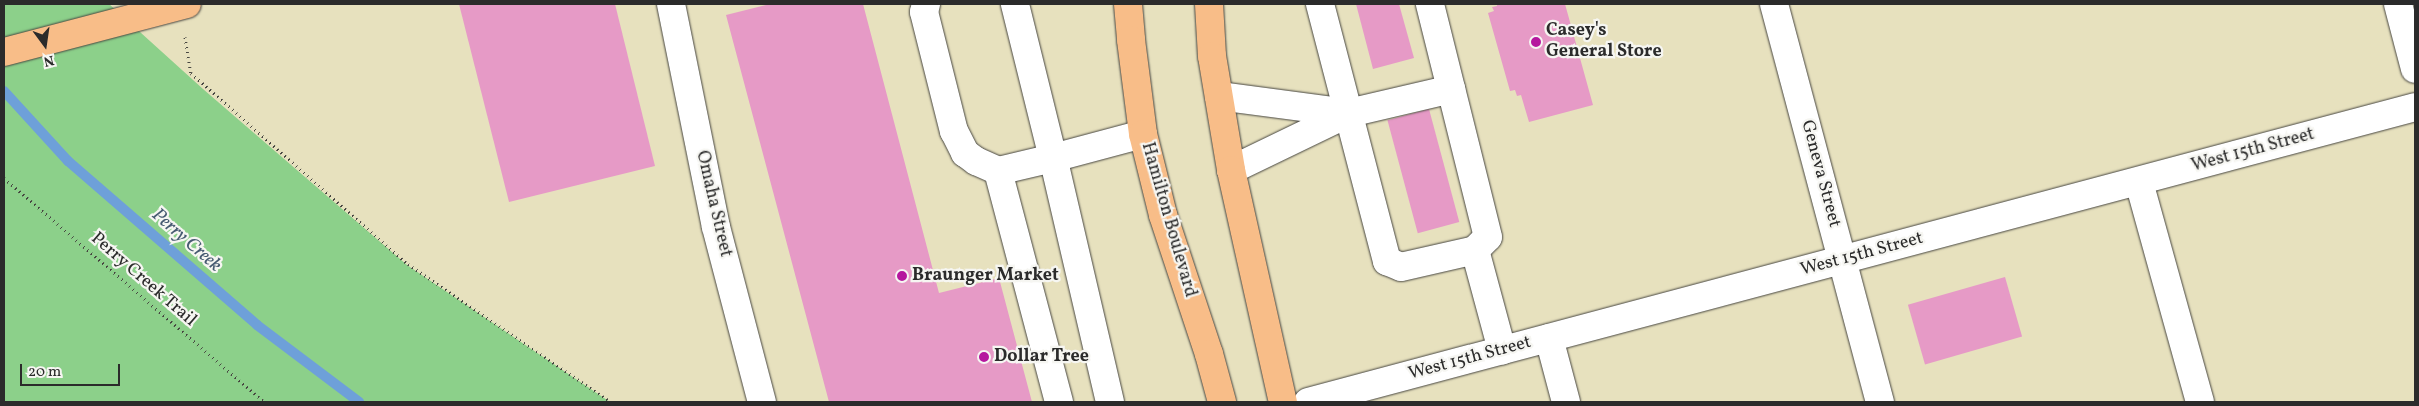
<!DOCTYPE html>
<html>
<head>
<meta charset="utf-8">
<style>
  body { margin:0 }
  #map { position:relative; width:2419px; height:406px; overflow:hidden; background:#e7e1be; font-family:Vollkorn,serif }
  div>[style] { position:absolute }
  .green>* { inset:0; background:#8cd08a }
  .stream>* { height:10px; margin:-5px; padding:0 5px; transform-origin:5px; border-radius:5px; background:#6ea0d9 }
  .building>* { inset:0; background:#e69ac6; transform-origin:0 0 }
  .path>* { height:3px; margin-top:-1.5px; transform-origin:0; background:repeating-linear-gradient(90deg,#474641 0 1px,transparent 0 5px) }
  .roads { filter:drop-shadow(0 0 1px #474641) drop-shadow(0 0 1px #474641) }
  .minor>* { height:28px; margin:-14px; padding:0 14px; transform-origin:14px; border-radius:14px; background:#fff }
  .major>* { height:28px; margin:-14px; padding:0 14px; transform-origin:14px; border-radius:14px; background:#f8bd88 }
  .dots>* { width:14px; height:14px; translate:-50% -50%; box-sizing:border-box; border:2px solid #f6f6f2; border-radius:50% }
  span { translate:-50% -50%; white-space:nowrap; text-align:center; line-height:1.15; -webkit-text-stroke:4.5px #f6f6f2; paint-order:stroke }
  .poi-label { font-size:18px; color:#2b2b2b; font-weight:700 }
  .left { translate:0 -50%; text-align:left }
  .street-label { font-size:18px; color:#2b2b2b }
  .water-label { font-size:19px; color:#465a71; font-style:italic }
  .frame { position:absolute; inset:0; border:5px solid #2b2b2b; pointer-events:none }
  .north { position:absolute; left:20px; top:20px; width:50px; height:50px; -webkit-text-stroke:4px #f6f6f2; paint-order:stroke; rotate:166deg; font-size:14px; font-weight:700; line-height:20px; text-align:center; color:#2b2b2b }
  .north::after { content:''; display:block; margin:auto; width:18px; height:22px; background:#2b2b2b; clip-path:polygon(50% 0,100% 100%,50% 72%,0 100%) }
  .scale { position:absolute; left:20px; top:364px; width:100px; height:22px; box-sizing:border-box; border:2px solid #2b2b2b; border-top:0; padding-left:6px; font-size:15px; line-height:18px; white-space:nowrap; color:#2b2b2b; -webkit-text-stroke:4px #f6f6f2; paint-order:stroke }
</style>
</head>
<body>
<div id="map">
  <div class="green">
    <i style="clip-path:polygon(4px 4px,109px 4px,203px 89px,407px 265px,610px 402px,4px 402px)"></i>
  </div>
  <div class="stream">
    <i style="left:4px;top:91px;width:95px;rotate:47.6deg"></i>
    <i style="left:68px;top:161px;width:250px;rotate:40.9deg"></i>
    <i style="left:257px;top:325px;width:128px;rotate:37deg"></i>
  </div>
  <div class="building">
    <i style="clip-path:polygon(459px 4px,615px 4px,655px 166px,509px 202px)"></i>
    <i style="clip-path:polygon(770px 4px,863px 4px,939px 293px,999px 278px,1032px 402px,829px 402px,726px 15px)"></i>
    <i style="clip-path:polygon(1356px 4px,1399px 4px,1414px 58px,1373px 69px)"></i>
    <i style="clip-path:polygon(1497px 4px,1565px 4px,1593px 105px,1529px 122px,1521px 95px,1517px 96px,1515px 90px,1510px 91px,1488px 13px,1494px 11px,1492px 7px,1497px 6px)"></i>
    <i style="left:1429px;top:109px;width:117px;height:43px;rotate:75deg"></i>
    <i style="left:2005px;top:277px;width:62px;height:101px;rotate:74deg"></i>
  </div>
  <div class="path">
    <i style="left:185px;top:37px;width:36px;rotate:81deg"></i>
    <i style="left:191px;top:73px;width:289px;rotate:41.4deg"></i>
    <i style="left:408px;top:264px;width:245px;rotate:34.2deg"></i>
    <i style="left:4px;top:178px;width:343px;rotate:40.7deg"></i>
  </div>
  <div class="roads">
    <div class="minor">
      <i style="left:671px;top:4px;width:227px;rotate:78.6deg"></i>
      <i style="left:716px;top:227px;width:181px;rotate:75.3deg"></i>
      <i style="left:926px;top:4px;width:8px;rotate:104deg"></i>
      <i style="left:924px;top:12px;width:123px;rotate:75.9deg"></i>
      <i style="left:954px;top:131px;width:25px;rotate:63deg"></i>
      <i style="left:965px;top:153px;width:14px;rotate:36deg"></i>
      <i style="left:976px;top:161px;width:24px;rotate:24deg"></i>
      <i style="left:998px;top:171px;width:239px;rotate:75.2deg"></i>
      <i style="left:1320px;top:4px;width:266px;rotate:75.4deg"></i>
      <i style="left:1387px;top:261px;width:15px;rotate:23deg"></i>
      <i style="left:1401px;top:267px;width:76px;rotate:-12.9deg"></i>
      <i style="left:1475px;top:250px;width:18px;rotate:-45deg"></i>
      <i style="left:1488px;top:237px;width:240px;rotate:-104deg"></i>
      <i style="left:1774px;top:4px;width:412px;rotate:75.1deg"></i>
      <i style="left:2398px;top:4px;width:67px;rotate:75.3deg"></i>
      <i style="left:1219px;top:96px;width:131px;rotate:7.5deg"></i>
      <i style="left:1231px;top:170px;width:131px;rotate:-25.8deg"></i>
      <i style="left:1349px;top:113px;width:105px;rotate:-13.2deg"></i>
      <i style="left:998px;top:171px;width:57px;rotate:-13.3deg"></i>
      <i style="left:1053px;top:158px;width:159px;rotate:-103.9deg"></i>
      <i style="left:2139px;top:182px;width:228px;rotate:74.5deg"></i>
      <i style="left:1475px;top:250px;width:104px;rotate:74.9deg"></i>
      <i style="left:1549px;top:338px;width:66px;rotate:75.1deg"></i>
      <i style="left:1110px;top:402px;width:251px;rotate:-103.1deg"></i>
      <i style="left:1053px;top:158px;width:93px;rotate:-14.9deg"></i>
      <i style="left:1308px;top:402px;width:1146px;rotate:-14.92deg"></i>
    </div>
    <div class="major">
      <i style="left:1128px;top:4px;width:36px;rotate:85deg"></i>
      <i style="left:1131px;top:40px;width:95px;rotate:82.7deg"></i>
      <i style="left:1143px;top:134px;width:83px;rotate:76.1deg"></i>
      <i style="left:1163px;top:215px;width:146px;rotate:71.7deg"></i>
      <i style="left:1209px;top:354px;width:50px;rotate:74.8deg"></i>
      <i style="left:1209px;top:4px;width:52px;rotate:86.7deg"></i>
      <i style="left:1212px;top:56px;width:116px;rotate:80.5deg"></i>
      <i style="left:1231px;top:170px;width:238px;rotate:77.4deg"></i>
      <i style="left:4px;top:52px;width:189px;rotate:-14.7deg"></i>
    </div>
  </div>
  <div class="dots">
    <i style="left:1536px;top:42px;background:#b5179e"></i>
    <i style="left:902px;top:276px;background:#b5179e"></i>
    <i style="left:984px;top:357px;background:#b5179e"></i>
  </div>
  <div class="poi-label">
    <span class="left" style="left:1546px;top:42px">Casey's<br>General Store</span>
    <span class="left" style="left:912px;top:276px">Braunger Market</span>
    <span class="left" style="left:994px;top:357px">Dollar Tree</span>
  </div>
  <div class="street-label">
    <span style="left:2253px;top:151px;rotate:-15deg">West 15th Street</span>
    <span style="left:1820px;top:174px;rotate:75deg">Geneva Street</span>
    <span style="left:713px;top:204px;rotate:77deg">Omaha Street</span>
    <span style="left:1168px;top:220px;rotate:74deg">Hamilton Boulevard</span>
    <span style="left:1862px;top:255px;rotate:-15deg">West 15th Street</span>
    <span style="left:143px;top:280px;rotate:41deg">Perry Creek Trail</span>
    <span style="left:1470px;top:359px;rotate:-15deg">West 15th Street</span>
  </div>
  <div class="water-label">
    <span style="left:186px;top:241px;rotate:41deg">Perry Creek</span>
  </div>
  <div class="frame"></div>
  <div class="north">N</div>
  <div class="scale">20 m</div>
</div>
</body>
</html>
